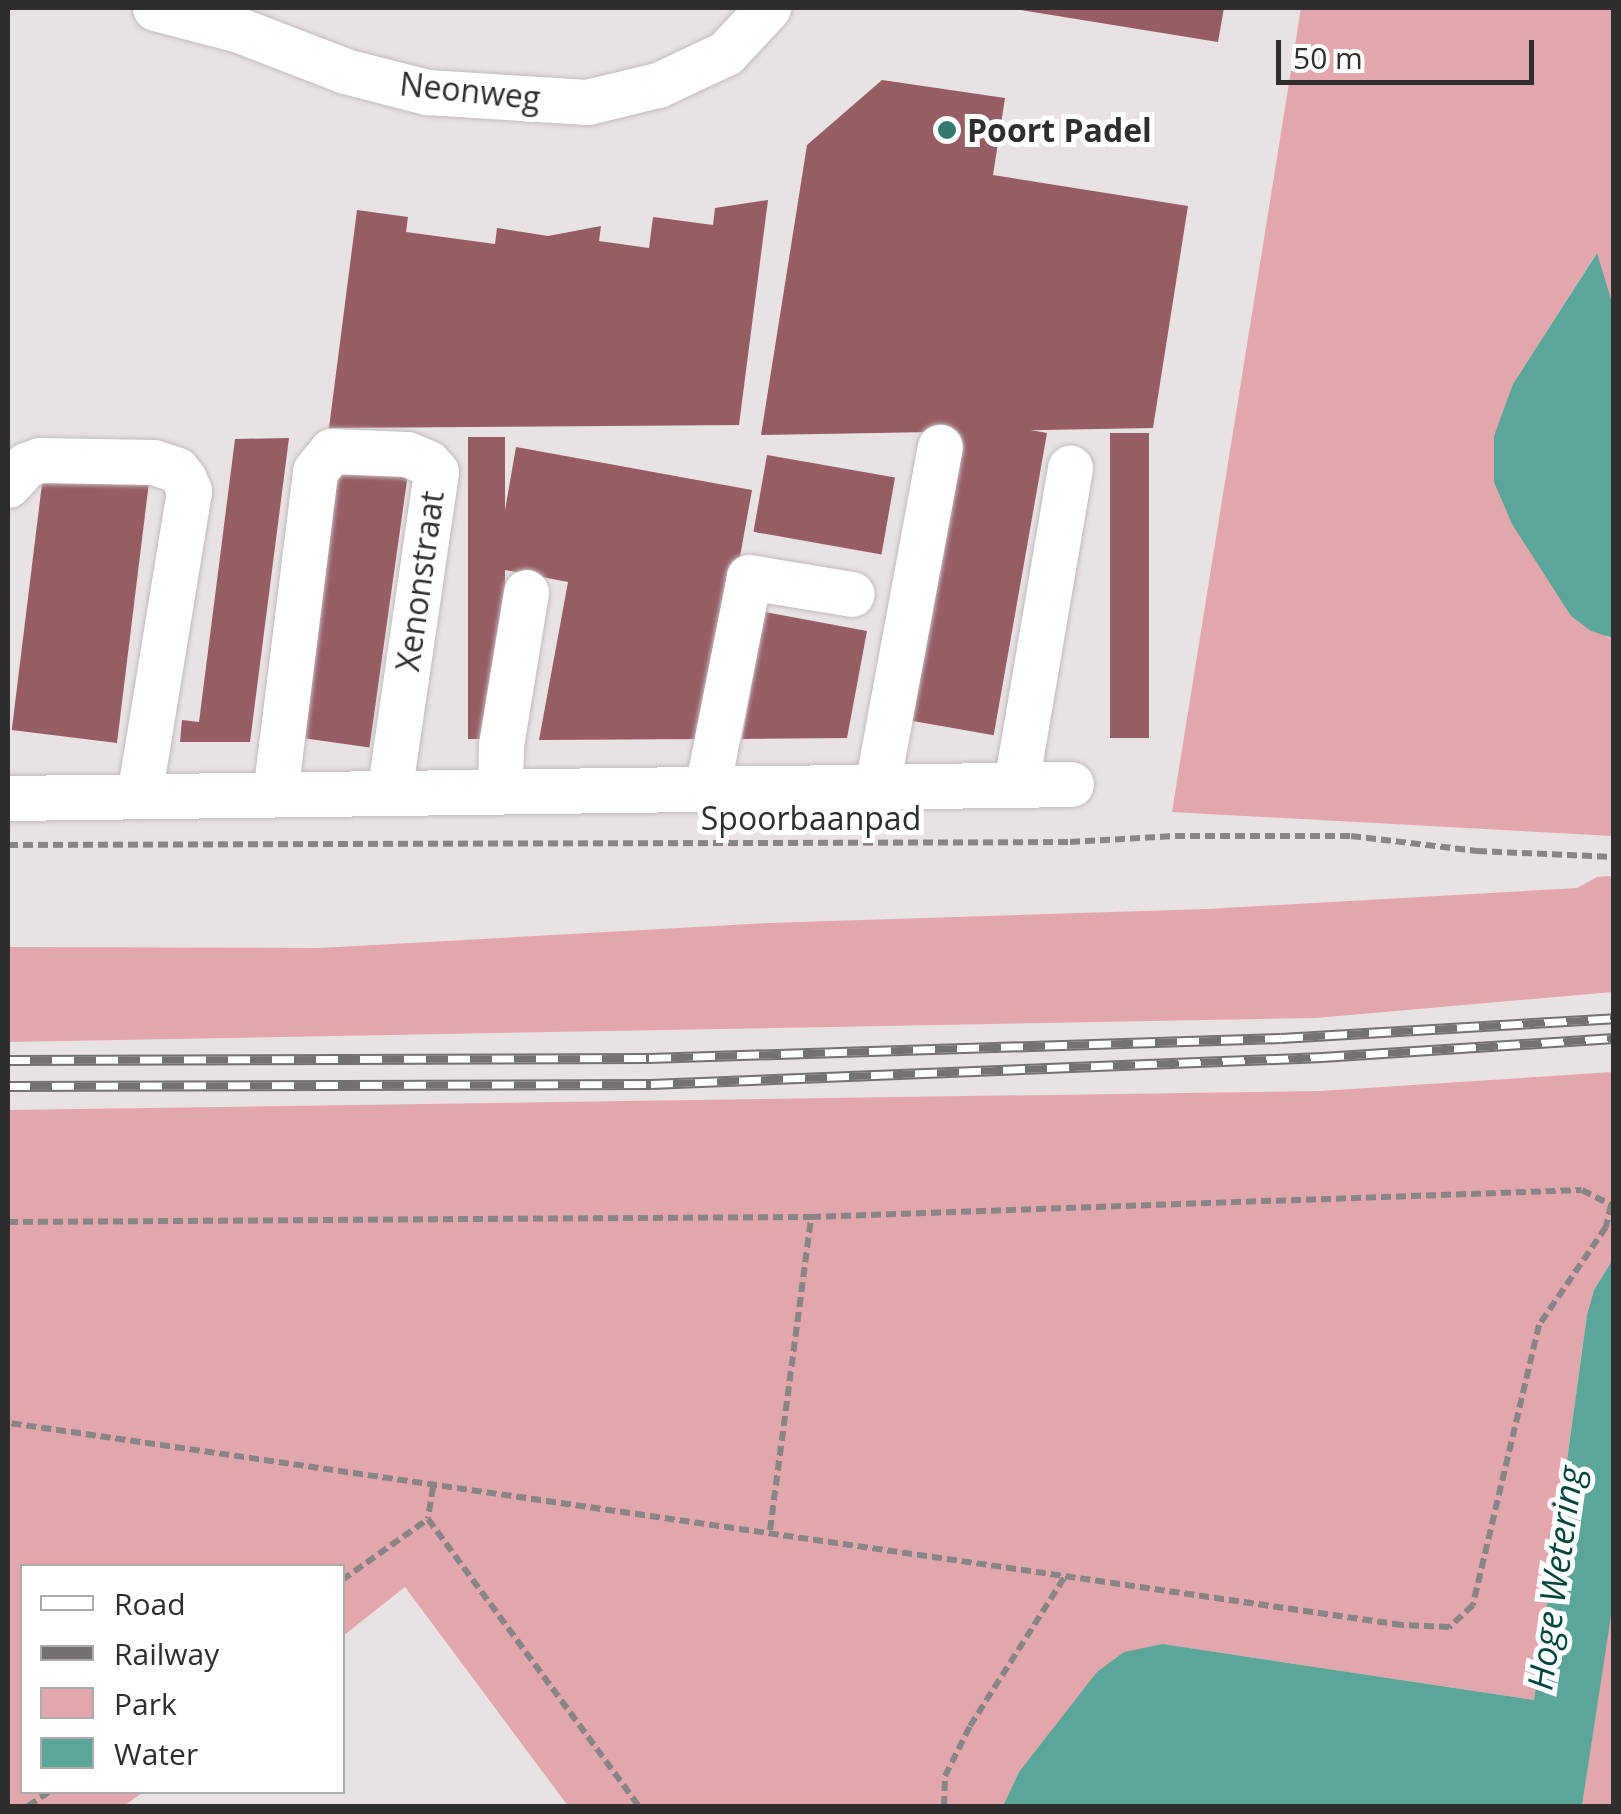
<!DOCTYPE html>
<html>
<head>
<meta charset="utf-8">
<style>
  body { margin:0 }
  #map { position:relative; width:1621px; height:1814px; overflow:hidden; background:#e8e2e3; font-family:"Open Sans",sans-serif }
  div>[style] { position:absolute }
  .green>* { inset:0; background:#e2a6ad }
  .water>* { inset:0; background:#5ca699 }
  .building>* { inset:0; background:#975d65; transform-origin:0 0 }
  .path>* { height:6px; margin-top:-3px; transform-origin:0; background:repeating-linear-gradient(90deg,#898585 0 10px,transparent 0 15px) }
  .roads { filter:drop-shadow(0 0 2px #c1bbbc) drop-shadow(0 0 2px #c1bbbc) }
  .minor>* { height:45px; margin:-22.5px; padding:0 22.5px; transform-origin:22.5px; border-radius:22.5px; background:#fff }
  .rail>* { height:11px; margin-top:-5.5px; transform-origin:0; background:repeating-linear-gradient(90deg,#fff 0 22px,#757172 0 44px); box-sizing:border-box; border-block:2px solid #757172 }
  .dots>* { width:28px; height:28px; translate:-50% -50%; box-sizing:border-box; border:5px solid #fff; border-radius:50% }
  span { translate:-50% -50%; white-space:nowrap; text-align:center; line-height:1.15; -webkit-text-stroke:10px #fff; paint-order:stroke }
  .street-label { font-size:32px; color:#2f2d2d }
  .poi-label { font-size:32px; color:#2f2d2d; font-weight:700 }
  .left { translate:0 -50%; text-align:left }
  .water-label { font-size:35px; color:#00463e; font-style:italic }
  .frame { position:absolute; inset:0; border:10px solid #2f2d2d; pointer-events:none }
  .legend { position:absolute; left:20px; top:1564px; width:325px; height:230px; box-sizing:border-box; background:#fff; border:2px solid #acabab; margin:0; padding:12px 18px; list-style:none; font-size:30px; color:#2f2d2d }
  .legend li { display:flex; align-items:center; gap:20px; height:50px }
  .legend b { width:50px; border:2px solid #acabab }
  .scale { position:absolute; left:1276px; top:40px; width:258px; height:45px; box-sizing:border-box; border:5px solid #2f2d2d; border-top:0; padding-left:12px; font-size:30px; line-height:35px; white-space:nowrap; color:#2f2d2d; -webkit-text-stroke:8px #fff; paint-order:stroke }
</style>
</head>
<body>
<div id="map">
  <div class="green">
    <i style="clip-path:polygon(1301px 8px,1613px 8px,1613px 309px,1596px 254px,1513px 384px,1512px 524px,1607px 637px,1613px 638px,1613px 836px,1172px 812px)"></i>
    <i style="clip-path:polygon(1613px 876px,1613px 992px,1316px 1018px,8px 1042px,8px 947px,320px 948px,769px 923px,1208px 909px,1577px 888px,1597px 877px)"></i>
    <i style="clip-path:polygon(1613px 1072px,1613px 1259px,1594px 1290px,1587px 1315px,1534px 1700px,1162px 1644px,1019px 1772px,1003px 1806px,568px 1806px,405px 1587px,343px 1636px,342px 1566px,22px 1566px,22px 1792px,143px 1792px,124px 1806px,8px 1806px,8px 1110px,1320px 1091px)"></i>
    <i style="clip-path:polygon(1613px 1596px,1613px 1806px,1582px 1806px)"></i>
  </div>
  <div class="water">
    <i style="clip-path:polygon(1597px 253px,1614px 309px,1613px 638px,1591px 631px,1571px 616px,1512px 524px,1494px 482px,1494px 436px,1513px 384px)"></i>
    <i style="clip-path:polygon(1613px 1259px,1614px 1596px,1582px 1806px,1003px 1806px,1019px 1772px,1097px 1672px,1124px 1652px,1163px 1644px,1534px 1700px,1587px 1315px,1594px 1290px)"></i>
  </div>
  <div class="building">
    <i style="clip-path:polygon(1009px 8px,1224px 8px,1218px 42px)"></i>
    <i style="clip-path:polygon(882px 80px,1005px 98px,993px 175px,1188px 206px,1153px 428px,761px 435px,807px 145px)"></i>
    <i style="clip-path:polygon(768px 200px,739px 425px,329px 428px,357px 210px,408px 217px,406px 232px,495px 244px,497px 228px,548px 236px,601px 226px,599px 241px,649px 248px,653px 217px,713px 225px,715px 208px)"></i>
    <i style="left:1047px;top:433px;width:307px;height:92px;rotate:100deg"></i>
    <i style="left:1110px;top:433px;width:39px;height:305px"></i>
    <i style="left:468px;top:437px;width:37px;height:302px"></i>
    <i style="clip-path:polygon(289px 438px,250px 742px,180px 742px,182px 720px,199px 722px,235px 439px)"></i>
    <i style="clip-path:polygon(516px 447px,752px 490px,707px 739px,539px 740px,568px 582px,495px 568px)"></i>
    <i style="left:767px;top:455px;width:130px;height:78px;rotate:10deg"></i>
    <i style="left:336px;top:461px;width:73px;height:279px;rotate:8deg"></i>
    <i style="left:150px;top:474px;width:271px;height:106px;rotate:97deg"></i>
    <i style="clip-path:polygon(765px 612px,867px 631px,847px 738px,742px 739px)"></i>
  </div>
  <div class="path">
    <i style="left:8px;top:845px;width:1062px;rotate:-0.16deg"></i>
    <i style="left:1070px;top:842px;width:105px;rotate:-3.3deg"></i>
    <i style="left:1175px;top:836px;width:176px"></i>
    <i style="left:1351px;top:836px;width:127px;rotate:6.8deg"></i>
    <i style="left:1477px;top:851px;width:137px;rotate:2.5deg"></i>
    <i style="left:8px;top:1222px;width:803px;rotate:-0.36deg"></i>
    <i style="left:811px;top:1217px;width:771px;rotate:-2.01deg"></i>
    <i style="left:1582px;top:1190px;width:33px;rotate:27deg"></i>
    <i style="left:1611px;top:1205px;width:23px;rotate:103deg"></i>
    <i style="left:1606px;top:1227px;width:119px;rotate:124.4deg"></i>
    <i style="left:1539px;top:1325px;width:288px;rotate:103.3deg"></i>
    <i style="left:1473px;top:1605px;width:33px;rotate:137deg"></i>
    <i style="left:1449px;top:1627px;width:47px;rotate:-177.6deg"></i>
    <i style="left:1402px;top:1625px;width:1409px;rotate:-171.75deg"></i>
    <i style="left:433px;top:1487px;width:32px;rotate:99deg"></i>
    <i style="left:428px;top:1519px;width:356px;rotate:53.7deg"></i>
    <i style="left:770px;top:1530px;width:316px;rotate:-82.5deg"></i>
    <i style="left:342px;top:1580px;width:105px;rotate:-35.3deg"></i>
    <i style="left:28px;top:1806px;width:25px;rotate:-34deg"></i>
    <i style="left:944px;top:1806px;width:30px;rotate:-88deg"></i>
    <i style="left:945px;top:1776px;width:56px;rotate:-63.4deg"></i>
    <i style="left:970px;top:1726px;width:179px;rotate:-57.6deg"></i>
  </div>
  <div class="roads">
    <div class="minor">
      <i style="left:155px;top:8px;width:87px;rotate:14.7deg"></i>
      <i style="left:239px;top:30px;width:114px;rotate:21.1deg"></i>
      <i style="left:345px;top:71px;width:85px;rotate:14.4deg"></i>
      <i style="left:427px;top:92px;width:160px;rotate:3.6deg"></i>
      <i style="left:587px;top:102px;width:73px;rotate:-13.5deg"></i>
      <i style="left:658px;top:85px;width:75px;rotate:-25.2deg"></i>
      <i style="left:726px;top:53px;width:62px;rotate:-47deg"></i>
      <i style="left:8px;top:485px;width:27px;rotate:-48deg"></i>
      <i style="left:26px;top:465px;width:15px;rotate:-20deg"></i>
      <i style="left:40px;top:460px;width:113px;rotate:1deg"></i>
      <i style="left:153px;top:462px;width:25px;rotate:18deg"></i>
      <i style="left:177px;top:470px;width:11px;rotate:52deg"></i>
      <i style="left:184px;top:479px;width:13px;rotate:67deg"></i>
      <i style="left:189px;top:491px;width:309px;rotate:99.3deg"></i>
      <i style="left:1016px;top:784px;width:321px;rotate:-80.3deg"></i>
      <i style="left:877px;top:786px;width:345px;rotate:-79.5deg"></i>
      <i style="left:707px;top:789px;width:216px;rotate:-78.8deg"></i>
      <i style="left:749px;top:577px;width:104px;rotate:9.4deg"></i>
      <i style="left:500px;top:791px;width:46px;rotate:-88.8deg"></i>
      <i style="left:501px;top:745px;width:155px;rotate:-80.7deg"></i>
      <i style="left:275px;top:794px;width:325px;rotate:-82.9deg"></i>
      <i style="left:315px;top:471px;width:26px;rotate:-51deg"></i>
      <i style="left:331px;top:451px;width:76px;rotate:2.3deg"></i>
      <i style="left:407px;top:454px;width:23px;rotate:23deg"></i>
      <i style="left:428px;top:463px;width:12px;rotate:48deg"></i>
      <i style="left:436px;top:472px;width:324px;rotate:98.3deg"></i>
      <i style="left:8px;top:798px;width:1063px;rotate:-0.75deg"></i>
    </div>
  </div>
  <div class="rail">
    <i style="left:8px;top:1060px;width:641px;rotate:-0.18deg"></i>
    <i style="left:649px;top:1058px;width:632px;rotate:-1.81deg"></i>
    <i style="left:1281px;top:1038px;width:334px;rotate:-3.4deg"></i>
    <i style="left:8px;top:1086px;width:643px;rotate:-0.18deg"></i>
    <i style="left:651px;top:1084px;width:672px;rotate:-2.3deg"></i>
    <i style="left:1322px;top:1057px;width:293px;rotate:-3.7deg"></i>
  </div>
  <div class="dots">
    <i style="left:947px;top:130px;background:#33796e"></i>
  </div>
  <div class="street-label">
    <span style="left:470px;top:91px;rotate:6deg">Neonweg</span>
    <span style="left:420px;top:581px;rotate:-82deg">Xenonstraat</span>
    <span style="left:811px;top:818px">Spoorbaanpad</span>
  </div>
  <div class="poi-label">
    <span class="left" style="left:967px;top:130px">Poort Padel</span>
  </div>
  <div class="water-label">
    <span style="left:1555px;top:1578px;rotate:-82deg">Hoge Wetering</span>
  </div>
  <div class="frame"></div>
  <ul class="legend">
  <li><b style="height:12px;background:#fff"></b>Road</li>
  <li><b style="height:12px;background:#757172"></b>Railway</li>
  <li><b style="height:28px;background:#e2a6ad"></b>Park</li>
  <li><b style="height:28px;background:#5ca699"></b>Water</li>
  </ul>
  <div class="scale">50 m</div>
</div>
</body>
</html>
